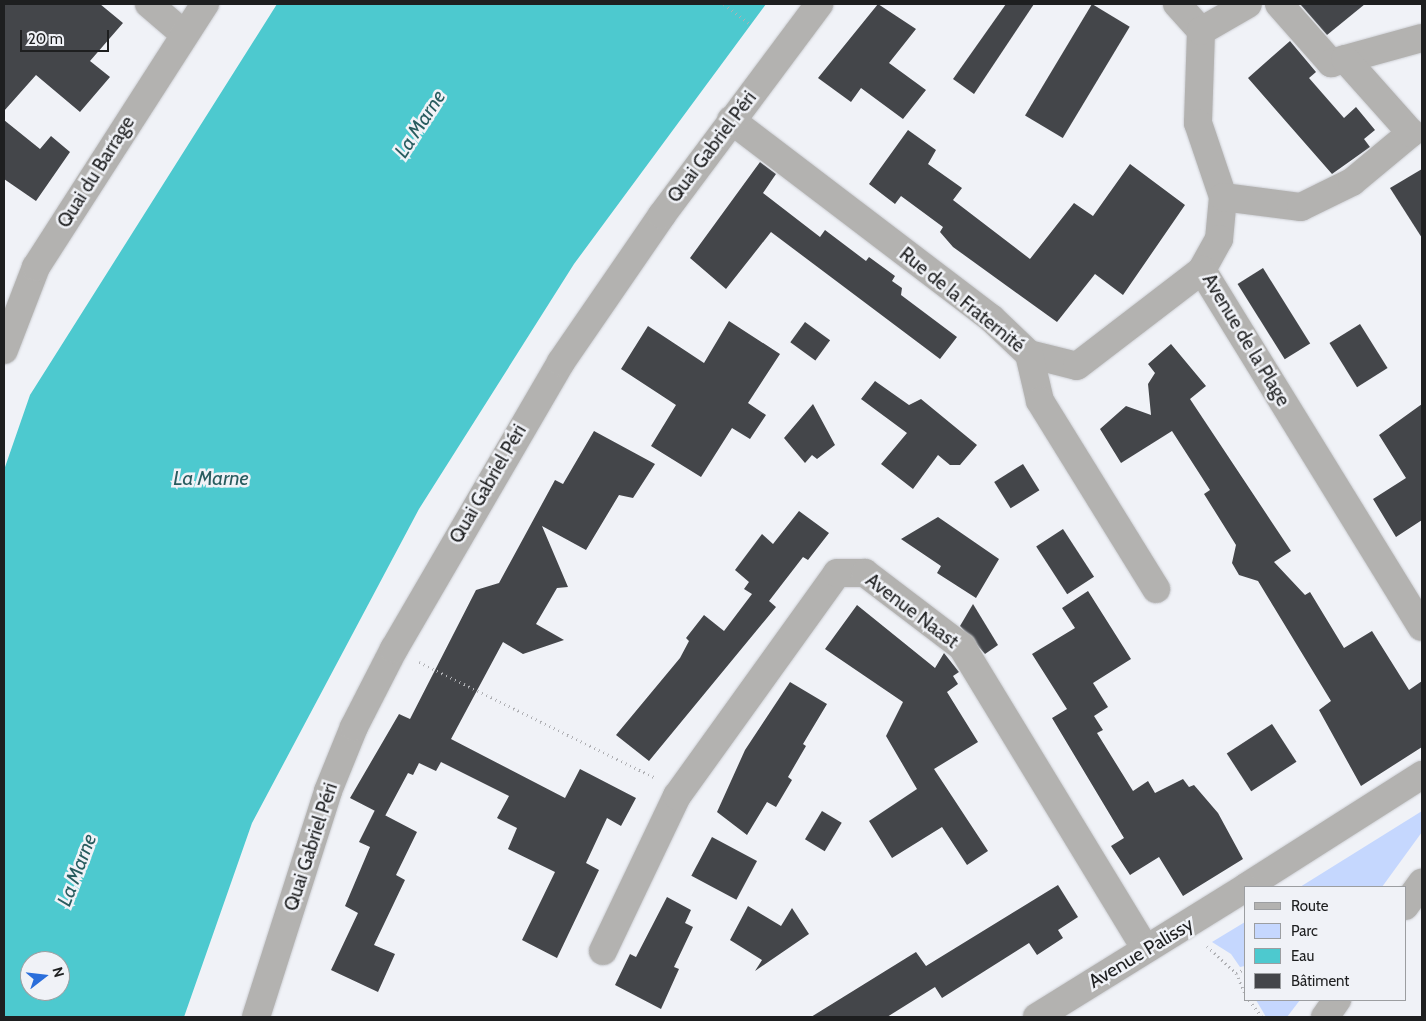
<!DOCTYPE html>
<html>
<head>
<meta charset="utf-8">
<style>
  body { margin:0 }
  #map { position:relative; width:1426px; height:1021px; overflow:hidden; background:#f0f2f7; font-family:Cabin,sans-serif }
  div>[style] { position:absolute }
  .green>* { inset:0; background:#c5d7fe }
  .water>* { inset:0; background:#4dc9cf }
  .building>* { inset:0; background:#44464a; transform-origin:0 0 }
  .path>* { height:3px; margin-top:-1.5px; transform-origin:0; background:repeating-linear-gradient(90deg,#afb0b4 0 1px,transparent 0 5px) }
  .roads { filter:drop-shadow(0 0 1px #ced0d5) drop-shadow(0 0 1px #ced0d5) }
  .minor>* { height:28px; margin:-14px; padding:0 14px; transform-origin:14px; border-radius:14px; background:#b3b2b0 }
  span { translate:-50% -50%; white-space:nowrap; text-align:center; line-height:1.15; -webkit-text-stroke:5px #f0f2f7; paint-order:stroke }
  .street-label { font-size:19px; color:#1e1f20 }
  .water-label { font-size:20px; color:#285c5f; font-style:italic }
  .frame { position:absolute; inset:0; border:5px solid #1e1f20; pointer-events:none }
  .legend { position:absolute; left:1244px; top:886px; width:162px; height:115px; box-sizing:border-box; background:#f0f2f7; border:1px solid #9c9ea1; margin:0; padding:6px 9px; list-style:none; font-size:15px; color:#1e1f20 }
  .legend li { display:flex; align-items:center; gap:10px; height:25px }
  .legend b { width:25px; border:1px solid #9c9ea1 }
  .north { position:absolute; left:20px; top:951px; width:50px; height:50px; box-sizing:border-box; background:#f0f2f7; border:1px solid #9c9ea1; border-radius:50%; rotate:74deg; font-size:14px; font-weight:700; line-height:20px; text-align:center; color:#1e1f20 }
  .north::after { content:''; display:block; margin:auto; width:18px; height:22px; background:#2a6edb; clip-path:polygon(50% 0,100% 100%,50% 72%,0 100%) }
  .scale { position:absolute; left:20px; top:30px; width:89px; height:22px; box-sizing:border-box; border:2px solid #1e1f20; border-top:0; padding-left:6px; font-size:15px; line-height:18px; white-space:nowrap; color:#1e1f20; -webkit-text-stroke:4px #f0f2f7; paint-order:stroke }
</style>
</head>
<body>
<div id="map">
  <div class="green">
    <i style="clip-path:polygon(1422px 811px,1422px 832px,1382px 887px,1300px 887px)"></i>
    <i style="clip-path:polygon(1245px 922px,1245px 966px,1240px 967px,1231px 954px,1212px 942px)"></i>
    <i style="clip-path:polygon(1256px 1000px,1300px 1000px,1287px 1017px,1266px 1017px)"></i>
  </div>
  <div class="water">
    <i style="clip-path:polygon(evenodd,277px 4px,766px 4px,574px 264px,419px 509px,252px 823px,184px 1017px,4px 1017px,4px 470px,30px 395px,277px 4px,30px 961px,60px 961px,60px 991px,30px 991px,30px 961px)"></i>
  </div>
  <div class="building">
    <i style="clip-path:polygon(4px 4px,100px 4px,123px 23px,90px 61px,110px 77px,80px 112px,36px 75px,4px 111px)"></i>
    <i style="clip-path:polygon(878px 4px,916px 29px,889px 63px,926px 90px,903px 119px,861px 88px,851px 102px,818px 78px)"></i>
    <i style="clip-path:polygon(1006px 4px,1034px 4px,974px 94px,953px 79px)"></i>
    <i style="left:1092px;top:4px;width:44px;height:130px;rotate:31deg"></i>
    <i style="clip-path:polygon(1300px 4px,1365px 4px,1327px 35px)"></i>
    <i style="clip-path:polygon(1290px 41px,1316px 72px,1309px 78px,1344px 118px,1356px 107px,1375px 130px,1364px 139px,1370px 147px,1332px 174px,1248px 78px)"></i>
    <i style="clip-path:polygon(4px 120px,40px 149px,51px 136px,70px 152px,36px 201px,4px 179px)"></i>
    <i style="clip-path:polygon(908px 130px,936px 150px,928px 164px,962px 188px,953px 200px,1030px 259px,1074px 203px,1093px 216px,1130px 164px,1185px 205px,1123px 295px,1095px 274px,1057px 322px,953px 247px,940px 232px,943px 227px,901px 196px,895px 204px,869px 184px)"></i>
    <i style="clip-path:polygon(760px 162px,776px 174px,763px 193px,820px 237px,825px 230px,866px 261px,869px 257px,895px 276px,892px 281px,902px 288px,901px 295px,957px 337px,940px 359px,771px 232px,726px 289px,690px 258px)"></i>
    <i style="clip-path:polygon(1422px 169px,1422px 238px,1390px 188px)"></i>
    <i style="left:1263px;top:268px;width:89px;height:30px;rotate:58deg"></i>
    <i style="clip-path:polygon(729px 321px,780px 354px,748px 403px,766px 415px,750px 439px,732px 428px,701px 477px,651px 446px,676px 405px,621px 369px,648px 326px,704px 363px)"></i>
    <i style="left:805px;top:322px;width:31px;height:25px;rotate:36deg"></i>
    <i style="left:1360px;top:324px;width:52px;height:36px;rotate:58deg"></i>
    <i style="clip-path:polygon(1171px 344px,1206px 386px,1190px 399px,1291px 551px,1274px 562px,1305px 595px,1310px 592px,1344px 648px,1372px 631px,1409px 690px,1422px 681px,1422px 747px,1361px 786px,1319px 710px,1331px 701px,1258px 581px,1239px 575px,1232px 563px,1236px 545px,1204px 494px,1210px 490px,1172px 431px,1121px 463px,1100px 429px,1126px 406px,1151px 415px,1148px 384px,1155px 373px,1148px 364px)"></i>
    <i style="clip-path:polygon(875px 381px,909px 405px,921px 399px,977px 445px,960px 465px,950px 465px,938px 455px,913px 489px,881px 464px,907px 433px,861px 399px)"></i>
    <i style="clip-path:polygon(813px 404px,835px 445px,817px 459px,812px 455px,805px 463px,784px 438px)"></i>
    <i style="clip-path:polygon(1422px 404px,1422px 520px,1396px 537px,1373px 499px,1406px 478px,1379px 435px)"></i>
    <i style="clip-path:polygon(594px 431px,655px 464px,633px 498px,619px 495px,586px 550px,542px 526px,568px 587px,557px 588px,536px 624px,564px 640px,523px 654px,503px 642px,451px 739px,565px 798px,580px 769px,636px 798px,621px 826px,607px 818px,586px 863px,599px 870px,557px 958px,522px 940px,555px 872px,508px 849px,517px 828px,497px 818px,509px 796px,441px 762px,436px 771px,419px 763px,413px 775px,408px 773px,385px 816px,350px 798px,399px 714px,410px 719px,476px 590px,499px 583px,555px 480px,563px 484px)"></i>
    <i style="left:1023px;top:464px;width:31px;height:34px;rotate:58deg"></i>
    <i style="clip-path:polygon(799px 511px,829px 533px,808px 560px,803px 557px,769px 601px,776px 607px,649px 761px,616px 735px,680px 658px,689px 641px,686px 638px,704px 615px,724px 631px,752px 594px,744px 589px,749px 582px,735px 570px,762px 534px,773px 544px)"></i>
    <i style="clip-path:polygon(938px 517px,999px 559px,976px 598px,937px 573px,941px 566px,901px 539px)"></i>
    <i style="left:1063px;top:529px;width:57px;height:32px;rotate:57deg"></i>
    <i style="clip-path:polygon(1088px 591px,1131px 659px,1093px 683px,1108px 707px,1094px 716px,1103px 730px,1097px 733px,1133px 791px,1148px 781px,1155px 793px,1183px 779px,1189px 787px,1194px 785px,1218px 813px,1243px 859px,1183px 896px,1159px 857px,1130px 875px,1111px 846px,1124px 838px,1052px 718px,1067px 709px,1032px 654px,1075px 628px,1062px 608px)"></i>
    <i style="clip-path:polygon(973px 604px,998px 645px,985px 654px,960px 626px)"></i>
    <i style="clip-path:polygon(857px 605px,935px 668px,944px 653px,959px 672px,953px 676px,958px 684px,947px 692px,978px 742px,934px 769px,988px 851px,967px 865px,942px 827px,892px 858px,869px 821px,917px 789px,886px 736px,903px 702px,825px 649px)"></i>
    <i style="clip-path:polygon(790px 682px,827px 704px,803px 744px,806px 746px,788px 777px,792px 780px,776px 807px,767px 802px,747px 835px,717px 812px,745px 750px)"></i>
    <i style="left:1272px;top:724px;width:45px;height:54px;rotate:57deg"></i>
    <i style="clip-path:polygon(375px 810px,417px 832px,396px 875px,405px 880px,374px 945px,395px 954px,378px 992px,331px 970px,358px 913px,345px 906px,370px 847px,359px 842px)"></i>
    <i style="left:822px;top:811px;width:23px;height:33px;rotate:31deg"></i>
    <i style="left:712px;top:837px;width:51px;height:44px;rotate:28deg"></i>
    <i style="clip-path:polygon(1058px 885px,1078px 917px,1058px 930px,1063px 938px,1037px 955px,1029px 943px,942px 998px,935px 987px,887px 1017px,811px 1017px,916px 952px,926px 966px)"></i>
    <i style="clip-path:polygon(667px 897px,691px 910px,685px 923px,693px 927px,674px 967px,679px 969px,661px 1009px,615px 985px,630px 954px,636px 957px)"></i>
    <i style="clip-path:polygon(748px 906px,781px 926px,792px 908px,809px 934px,755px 971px,762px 960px,730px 940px)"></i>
  </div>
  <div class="path">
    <i style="left:724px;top:4px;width:34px;rotate:37deg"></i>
    <i style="left:419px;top:662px;width:264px;rotate:26.1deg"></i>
    <i style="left:1207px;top:946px;width:40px;rotate:43deg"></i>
    <i style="left:1236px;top:973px;width:22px;rotate:66deg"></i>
    <i style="left:1236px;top:973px;width:10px;rotate:-24deg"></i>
    <i style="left:1249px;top:1000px;width:21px;rotate:53deg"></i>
  </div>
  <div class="roads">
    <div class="minor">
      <i style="left:149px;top:4px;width:46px;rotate:40.6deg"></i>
      <i style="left:1177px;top:4px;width:36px;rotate:48deg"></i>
      <i style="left:1201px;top:31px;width:92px;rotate:91.9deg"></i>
      <i style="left:1198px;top:123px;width:78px;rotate:71.3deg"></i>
      <i style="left:1223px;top:197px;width:42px;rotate:95.4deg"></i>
      <i style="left:1219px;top:239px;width:35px;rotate:119deg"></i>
      <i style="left:1202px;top:270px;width:419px;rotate:58.4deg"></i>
      <i style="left:1279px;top:4px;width:79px;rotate:48.6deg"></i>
      <i style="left:1331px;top:63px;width:94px;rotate:-15.4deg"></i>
      <i style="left:1201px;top:31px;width:54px;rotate:-29.9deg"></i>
      <i style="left:731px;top:120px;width:327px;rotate:37.3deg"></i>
      <i style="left:991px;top:318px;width:52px;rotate:43.5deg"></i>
      <i style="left:1029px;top:354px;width:49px;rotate:14deg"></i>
      <i style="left:1077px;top:366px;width:158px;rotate:-37.5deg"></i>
      <i style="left:1223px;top:197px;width:79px;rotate:7.3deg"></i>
      <i style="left:1301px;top:207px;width:57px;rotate:-26.1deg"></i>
      <i style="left:1352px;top:182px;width:77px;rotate:-39.7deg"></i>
      <i style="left:1411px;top:133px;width:99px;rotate:-131.7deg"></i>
      <i style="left:4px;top:350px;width:89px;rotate:-68.9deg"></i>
      <i style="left:36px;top:267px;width:313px;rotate:-57.3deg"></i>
      <i style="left:1029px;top:354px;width:48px;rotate:76.8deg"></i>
      <i style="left:1040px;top:401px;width:221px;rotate:58.3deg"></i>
      <i style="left:1246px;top:887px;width:209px;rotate:-32.5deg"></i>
      <i style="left:1405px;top:906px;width:29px;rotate:-54deg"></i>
      <i style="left:603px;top:951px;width:172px;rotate:-64.5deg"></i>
      <i style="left:677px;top:796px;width:274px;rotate:-54.3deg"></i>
      <i style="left:837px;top:573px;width:28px"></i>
      <i style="left:865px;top:573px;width:122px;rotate:37.3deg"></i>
      <i style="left:962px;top:647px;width:352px;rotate:58.7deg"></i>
      <i style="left:256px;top:1017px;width:237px;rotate:-72.3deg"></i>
      <i style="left:328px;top:791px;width:69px;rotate:-67.9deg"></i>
      <i style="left:354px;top:727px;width:88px;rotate:-62.9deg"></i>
      <i style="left:394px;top:649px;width:332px;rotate:-59.8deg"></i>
      <i style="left:561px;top:362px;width:178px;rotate:-55.5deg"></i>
      <i style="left:662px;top:215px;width:263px;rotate:-53.3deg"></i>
      <i style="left:1037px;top:1017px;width:245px;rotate:-31.8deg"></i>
      <i style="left:1325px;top:1017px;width:21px;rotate:-55deg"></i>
    </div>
  </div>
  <div class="street-label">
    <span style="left:712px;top:147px;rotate:-53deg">Quai Gabriel Péri</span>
    <span style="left:96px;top:172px;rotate:-58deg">Quai du Barrage</span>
    <span style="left:962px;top:300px;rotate:39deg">Rue de la Fraternité</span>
    <span style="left:1246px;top:340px;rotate:59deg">Avenue de la Plage</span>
    <span style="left:488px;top:484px;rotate:-60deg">Quai Gabriel Péri</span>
    <span style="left:912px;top:611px;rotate:37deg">Avenue Naast</span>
    <span style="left:311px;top:847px;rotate:-72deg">Quai Gabriel Péri</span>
    <span style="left:1141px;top:953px;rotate:-31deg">Avenue Palissy</span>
  </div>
  <div class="water-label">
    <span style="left:420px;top:124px;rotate:-57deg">La Marne</span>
    <span style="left:211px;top:478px">La Marne</span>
    <span style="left:77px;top:870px;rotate:-69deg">La Marne</span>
  </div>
  <div class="frame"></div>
  <ul class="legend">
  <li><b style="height:6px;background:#b3b2b0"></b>Route</li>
  <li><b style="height:14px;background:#c5d7fe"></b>Parc</li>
  <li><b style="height:14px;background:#4dc9cf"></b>Eau</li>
  <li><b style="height:14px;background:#44464a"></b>Bâtiment</li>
  </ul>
  <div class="north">N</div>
  <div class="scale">20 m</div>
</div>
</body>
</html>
